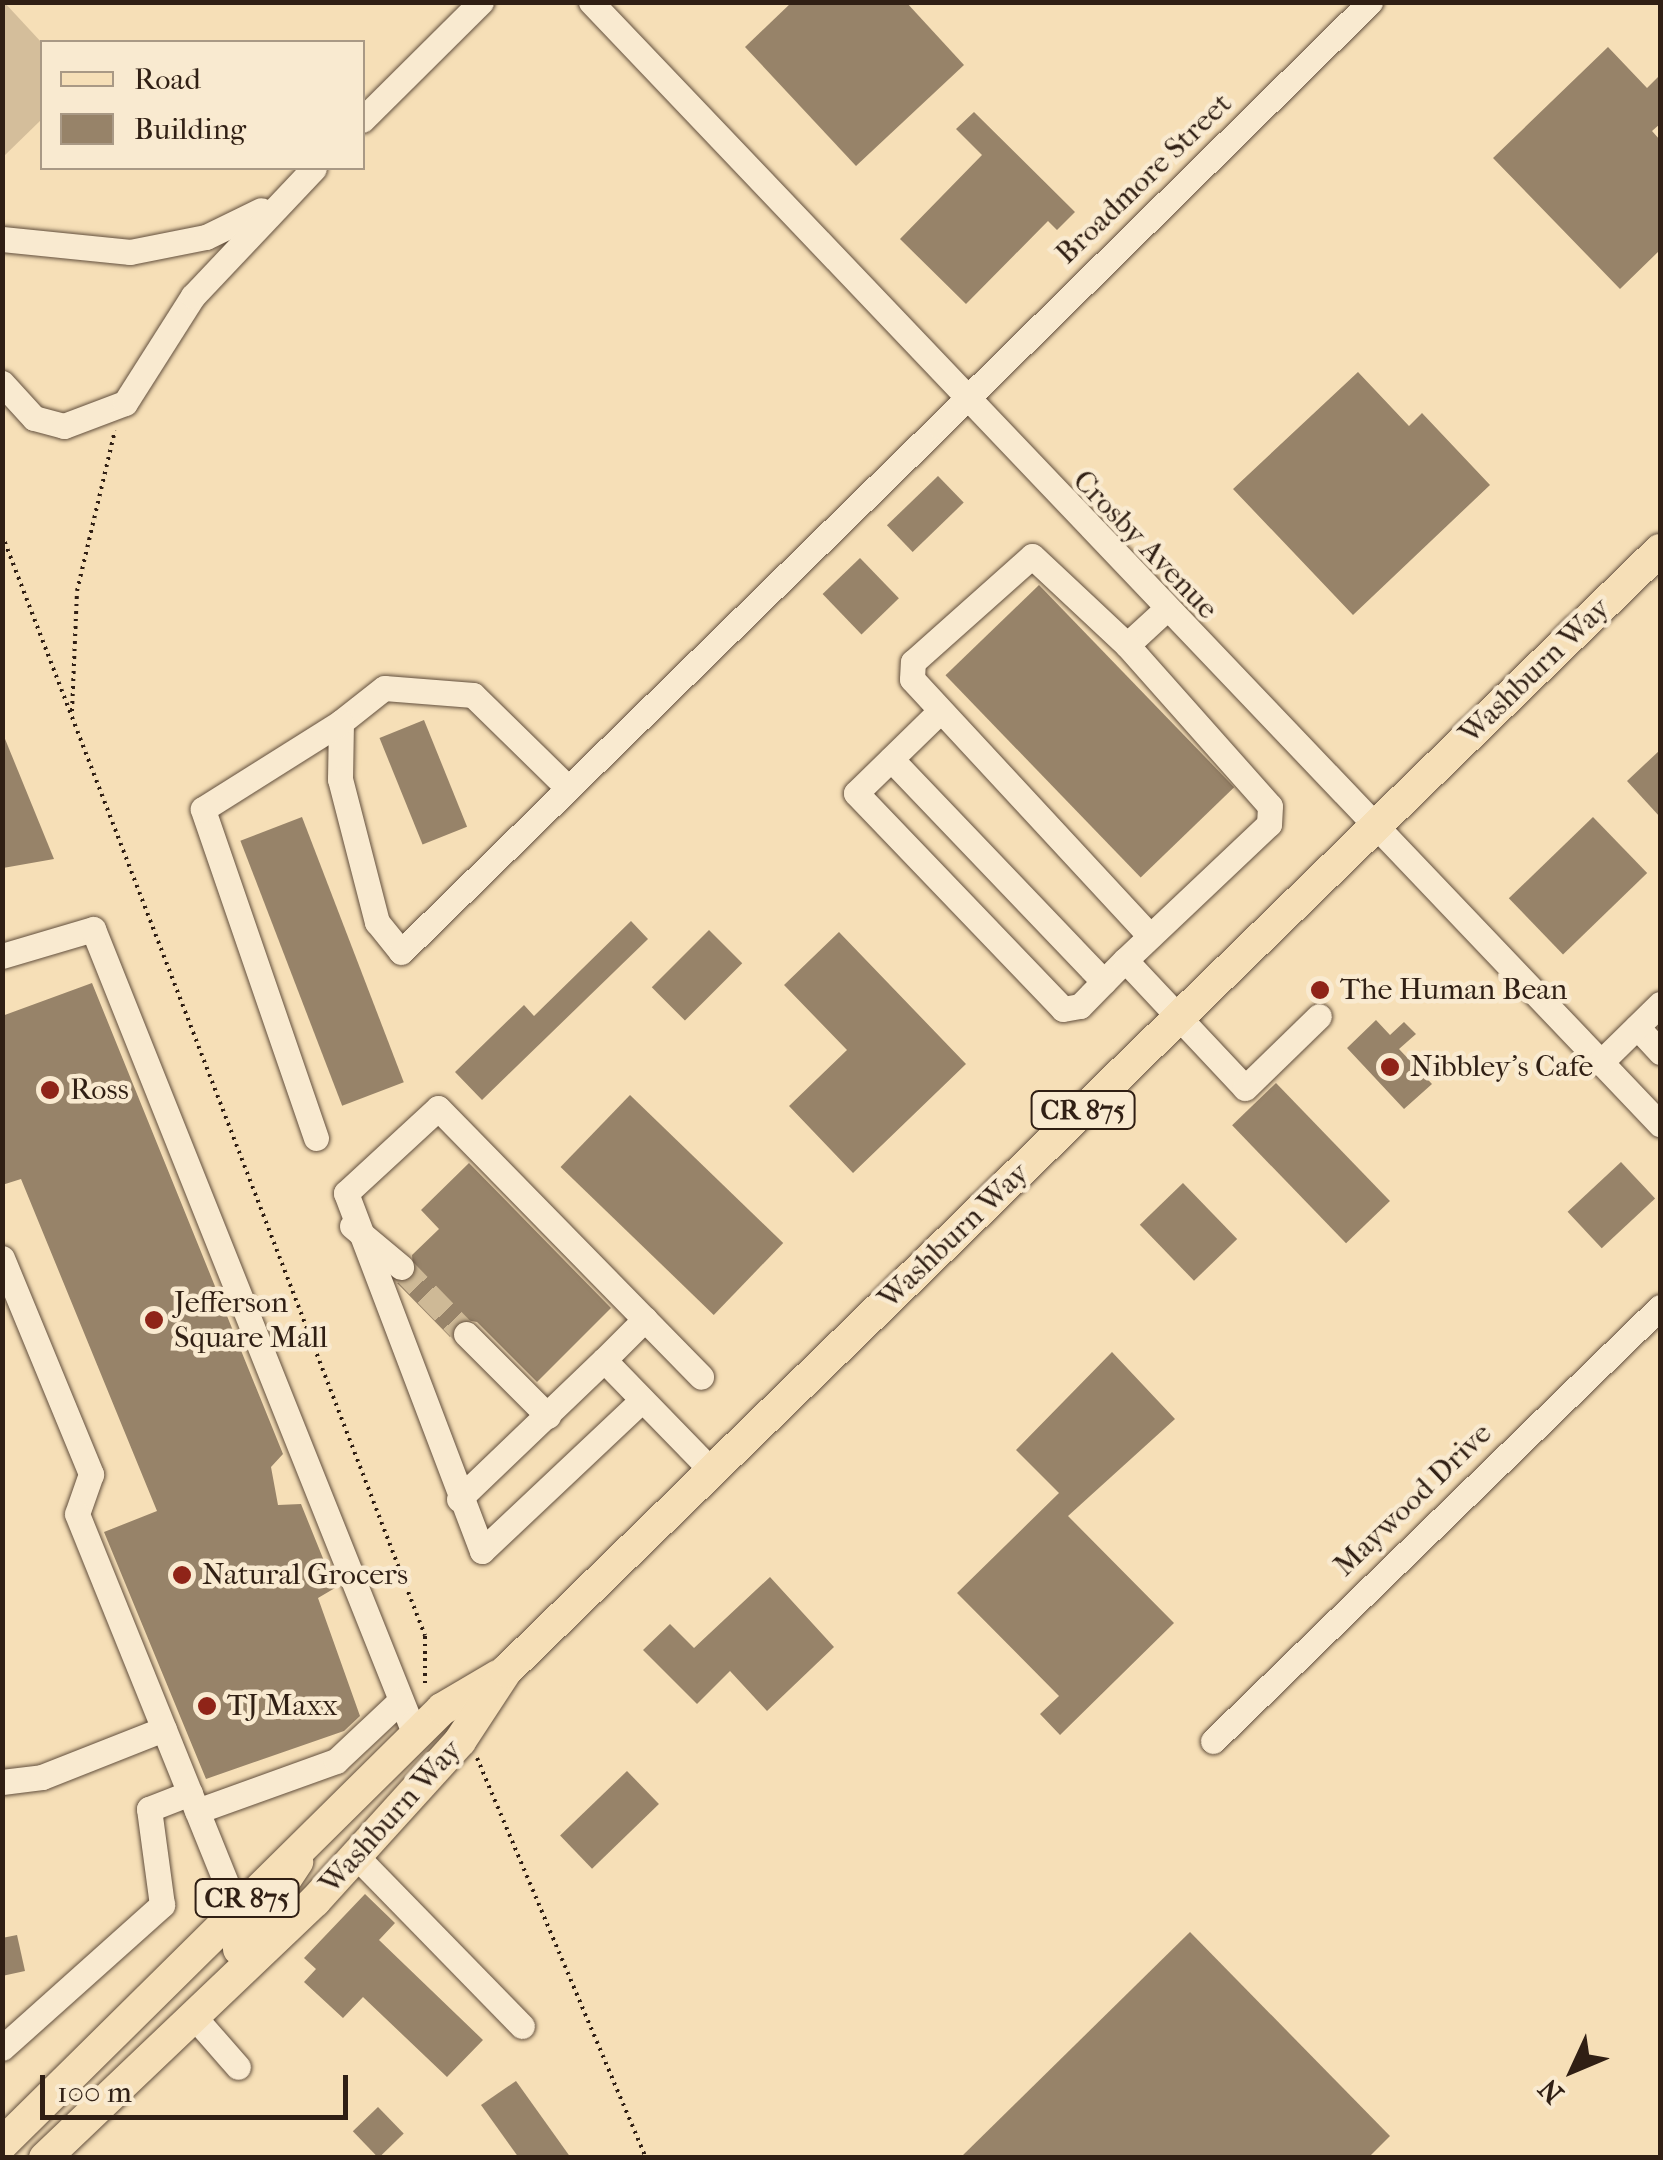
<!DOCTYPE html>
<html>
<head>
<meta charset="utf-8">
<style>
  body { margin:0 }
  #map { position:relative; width:1663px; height:2160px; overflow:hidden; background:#f6dfb7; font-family:"IM FELL French Canon",serif }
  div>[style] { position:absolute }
  .green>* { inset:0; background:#d4be9b }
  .building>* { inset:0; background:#978369; transform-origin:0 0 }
  .minor-tunnel>* { height:25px; margin-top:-12.5px; transform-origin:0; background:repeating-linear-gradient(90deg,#ceb996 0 25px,transparent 0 37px) }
  .path>* { height:4px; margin-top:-2px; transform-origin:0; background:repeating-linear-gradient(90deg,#301f14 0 2.5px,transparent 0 7.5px) }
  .roads { filter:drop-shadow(0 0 2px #624f3d) drop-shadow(0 0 2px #624f3d) }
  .minor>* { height:25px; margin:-12.5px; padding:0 12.5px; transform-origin:12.5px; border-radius:12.5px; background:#f9ead0 }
  .major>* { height:32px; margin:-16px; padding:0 16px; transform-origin:16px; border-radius:16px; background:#f6dfb7 }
  .dots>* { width:28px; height:28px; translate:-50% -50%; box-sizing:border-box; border:5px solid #f9ead0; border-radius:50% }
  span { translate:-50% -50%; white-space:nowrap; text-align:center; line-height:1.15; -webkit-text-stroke:9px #f9ead0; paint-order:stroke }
  .shield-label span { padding:2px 8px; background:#f9ead0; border:2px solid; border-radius:8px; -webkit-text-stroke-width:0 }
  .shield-label { font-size:28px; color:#301f14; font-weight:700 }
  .street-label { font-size:30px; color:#301f14 }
  .poi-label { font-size:30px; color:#301f14 }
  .left { translate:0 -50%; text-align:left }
  .frame { position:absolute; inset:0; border:5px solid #301f14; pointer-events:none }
  .legend { position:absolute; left:40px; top:40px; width:325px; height:130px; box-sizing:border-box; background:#f9ead0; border:2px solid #a99985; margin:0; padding:12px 18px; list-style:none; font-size:30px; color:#301f14 }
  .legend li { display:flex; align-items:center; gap:20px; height:50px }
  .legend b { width:50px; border:2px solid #a99985 }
  .north { position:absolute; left:1523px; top:2020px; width:100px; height:100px; -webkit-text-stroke:8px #f9ead0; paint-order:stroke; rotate:226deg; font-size:28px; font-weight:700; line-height:40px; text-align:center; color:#301f14 }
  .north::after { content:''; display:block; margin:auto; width:35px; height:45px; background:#301f14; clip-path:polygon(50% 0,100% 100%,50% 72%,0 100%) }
  .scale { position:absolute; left:40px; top:2075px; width:308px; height:45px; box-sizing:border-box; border:5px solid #301f14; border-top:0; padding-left:12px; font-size:30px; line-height:35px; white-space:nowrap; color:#301f14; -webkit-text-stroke:8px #f9ead0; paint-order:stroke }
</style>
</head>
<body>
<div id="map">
  <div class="green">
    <i style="clip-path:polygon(4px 2px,42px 43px,42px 119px,3px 157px)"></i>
  </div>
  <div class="building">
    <i style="clip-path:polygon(792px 2px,906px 2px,964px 65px,856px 166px,745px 47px)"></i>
    <i style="clip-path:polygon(1608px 47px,1647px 88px,1660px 75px,1660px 124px,1652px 131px,1660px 140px,1660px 250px,1620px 289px,1493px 158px)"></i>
    <i style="clip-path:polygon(974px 112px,1075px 212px,1057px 230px,1048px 221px,966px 304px,900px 239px,982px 155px,956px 129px)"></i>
    <i style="clip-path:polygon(1358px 372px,1409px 426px,1422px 413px,1490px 485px,1353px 615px,1233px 489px)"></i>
    <i style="left:938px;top:476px;width:37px;height:71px;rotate:46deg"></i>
    <i style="left:860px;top:558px;width:56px;height:52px;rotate:46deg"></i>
    <i style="left:1039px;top:585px;width:281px;height:130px;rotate:46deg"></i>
    <i style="left:424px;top:720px;width:115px;height:48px;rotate:68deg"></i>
    <i style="clip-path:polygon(3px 734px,54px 859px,3px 868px)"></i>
    <i style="clip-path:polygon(1660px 750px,1660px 817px,1627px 781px)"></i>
    <i style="left:302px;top:817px;width:284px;height:66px;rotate:69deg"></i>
    <i style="left:1593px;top:817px;width:78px;height:117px;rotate:46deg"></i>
    <i style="clip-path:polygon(631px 921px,648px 939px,482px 1100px,455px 1072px,524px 1005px,534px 1016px)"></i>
    <i style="left:709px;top:930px;width:47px;height:81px;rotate:45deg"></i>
    <i style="clip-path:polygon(839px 932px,966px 1064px,853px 1173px,789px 1106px,847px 1050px,784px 985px)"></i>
    <i style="clip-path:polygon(92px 983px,283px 1454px,271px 1467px,278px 1505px,301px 1504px,335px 1588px,318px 1598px,360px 1716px,344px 1731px,206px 1779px,104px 1532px,157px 1511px,21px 1179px,2px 1185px,2px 1016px)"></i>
    <i style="clip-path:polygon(1376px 1020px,1390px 1035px,1404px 1022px,1416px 1034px,1399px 1049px,1432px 1084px,1404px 1109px,1347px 1048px)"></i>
    <i style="left:1276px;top:1083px;width:164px;height:61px;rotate:46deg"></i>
    <i style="left:630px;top:1095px;width:213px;height:100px;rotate:44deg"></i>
    <i style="left:1621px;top:1162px;width:50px;height:73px;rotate:47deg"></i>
    <i style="clip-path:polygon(469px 1163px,611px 1308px,537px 1382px,477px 1322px,461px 1319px,450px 1337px,397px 1283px,414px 1277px,412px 1255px,439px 1229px,421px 1210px)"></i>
    <i style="left:1183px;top:1183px;width:78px;height:60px;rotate:46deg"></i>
    <i style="clip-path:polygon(1112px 1352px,1175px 1419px,1068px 1516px,1174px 1623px,1060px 1735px,1040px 1714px,1059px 1696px,957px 1593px,1059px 1493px,1016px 1450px)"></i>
    <i style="clip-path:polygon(770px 1577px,834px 1647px,767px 1711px,730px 1671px,697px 1704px,643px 1650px,670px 1624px,694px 1648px)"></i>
    <i style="left:627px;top:1771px;width:46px;height:93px;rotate:46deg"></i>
    <i style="clip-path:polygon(365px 1894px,395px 1923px,379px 1940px,483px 2040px,447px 2077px,363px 1997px,343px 2018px,304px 1982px,316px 1969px,304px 1958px)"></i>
    <i style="clip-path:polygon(1190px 1932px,1390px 2136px,1368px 2158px,960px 2158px)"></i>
    <i style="clip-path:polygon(17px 1935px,25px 1971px,2px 1976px,2px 1938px)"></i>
    <i style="clip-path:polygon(516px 2081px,571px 2158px,519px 2158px,481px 2105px)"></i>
    <i style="left:378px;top:2107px;width:37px;height:35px;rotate:46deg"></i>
  </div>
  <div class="minor-tunnel">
    <i style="left:401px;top:1267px;width:93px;rotate:45.9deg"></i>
  </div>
  <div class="path">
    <i style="left:2px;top:535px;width:1179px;rotate:68.98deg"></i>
    <i style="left:425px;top:1636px;width:52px;rotate:90deg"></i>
    <i style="left:72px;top:711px;width:120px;rotate:-87.6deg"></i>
    <i style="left:77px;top:591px;width:165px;rotate:-76.7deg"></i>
    <i style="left:477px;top:1758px;width:434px;rotate:67.1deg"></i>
  </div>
  <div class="roads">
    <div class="minor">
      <i style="left:591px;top:2px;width:1550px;rotate:46.39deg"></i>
      <i style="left:362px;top:120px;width:168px;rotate:-44.8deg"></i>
      <i style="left:2px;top:239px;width:129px;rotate:5.8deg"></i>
      <i style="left:130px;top:252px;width:77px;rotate:-11.2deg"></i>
      <i style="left:206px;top:237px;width:61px;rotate:-26.1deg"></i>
      <i style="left:2px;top:383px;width:47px;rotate:47.6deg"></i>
      <i style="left:34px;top:418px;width:31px;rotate:15deg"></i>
      <i style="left:64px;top:426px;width:65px;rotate:-20.7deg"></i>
      <i style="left:125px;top:403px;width:127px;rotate:-57.6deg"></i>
      <i style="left:193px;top:296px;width:176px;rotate:-46.6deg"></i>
      <i style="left:1127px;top:645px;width:50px;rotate:-42.6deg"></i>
      <i style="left:937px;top:714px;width:113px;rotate:135.7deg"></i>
      <i style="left:856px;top:793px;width:299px;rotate:46.2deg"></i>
      <i style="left:1063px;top:1009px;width:17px;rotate:-10deg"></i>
      <i style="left:1080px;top:1006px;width:64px;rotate:-45.6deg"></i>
      <i style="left:891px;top:759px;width:308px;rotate:46.3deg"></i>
      <i style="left:568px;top:788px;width:133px;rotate:-135.6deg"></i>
      <i style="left:473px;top:695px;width:89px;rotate:-175.5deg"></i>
      <i style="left:384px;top:688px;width:55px;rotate:141.7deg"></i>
      <i style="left:341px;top:722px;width:57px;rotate:91deg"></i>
      <i style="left:340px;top:779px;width:148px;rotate:75.5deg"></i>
      <i style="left:377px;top:922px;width:38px;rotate:51deg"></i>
      <i style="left:401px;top:952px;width:752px;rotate:-44.35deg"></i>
      <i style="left:939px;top:426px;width:605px;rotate:-44.53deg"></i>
      <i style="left:1150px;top:936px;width:350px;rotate:-132.8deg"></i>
      <i style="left:912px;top:679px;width:17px;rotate:-87deg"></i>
      <i style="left:913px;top:662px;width:159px;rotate:-41.7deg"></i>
      <i style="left:1032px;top:556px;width:130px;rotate:43.1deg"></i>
      <i style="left:1127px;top:645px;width:215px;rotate:48.4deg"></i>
      <i style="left:1270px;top:806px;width:18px;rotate:93deg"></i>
      <i style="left:1269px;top:824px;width:198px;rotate:136.6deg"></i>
      <i style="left:1125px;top:960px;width:175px;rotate:46.8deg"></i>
      <i style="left:1245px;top:1088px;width:103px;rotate:-44.2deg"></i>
      <i style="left:2px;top:956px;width:95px;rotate:-16.5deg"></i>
      <i style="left:93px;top:929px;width:868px;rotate:68.22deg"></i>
      <i style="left:1637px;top:1027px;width:34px;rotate:47deg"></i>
      <i style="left:1600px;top:1063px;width:84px;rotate:-44.5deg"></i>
      <i style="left:316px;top:1138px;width:348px;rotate:-109deg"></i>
      <i style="left:203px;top:809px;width:163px;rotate:-32.2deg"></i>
      <i style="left:352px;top:1226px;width:64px;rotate:39.9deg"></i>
      <i style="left:2px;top:1258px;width:234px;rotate:67.6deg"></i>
      <i style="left:91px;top:1474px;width:42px;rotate:109.3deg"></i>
      <i style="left:77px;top:1514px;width:425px;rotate:68deg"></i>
      <i style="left:645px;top:1319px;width:58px;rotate:135deg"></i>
      <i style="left:604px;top:1360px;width:155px;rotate:45.8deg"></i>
      <i style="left:466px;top:1334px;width:116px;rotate:45deg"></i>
      <i style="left:642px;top:1400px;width:220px;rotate:136.7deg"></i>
      <i style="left:482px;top:1551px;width:383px;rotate:-110.8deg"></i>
      <i style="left:346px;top:1193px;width:125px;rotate:-42.7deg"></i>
      <i style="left:438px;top:1108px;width:376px;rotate:45.6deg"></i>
      <i style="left:459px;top:1499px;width:201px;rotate:-43.8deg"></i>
      <i style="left:1213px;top:1741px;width:623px;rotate:-44.15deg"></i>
      <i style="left:2px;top:1782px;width:40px;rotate:-7.1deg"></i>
      <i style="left:42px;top:1777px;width:131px;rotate:-21.5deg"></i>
      <i style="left:197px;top:1811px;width:148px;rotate:-19.8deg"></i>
      <i style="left:336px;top:1761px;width:88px;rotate:-43.2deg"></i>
      <i style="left:355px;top:1855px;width:239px;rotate:45.7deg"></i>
      <i style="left:195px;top:2018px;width:65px;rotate:48.7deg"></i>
      <i style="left:2px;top:2048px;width:215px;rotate:-41.8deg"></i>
      <i style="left:162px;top:1905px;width:97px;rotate:-97.7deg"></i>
      <i style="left:149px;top:1809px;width:44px;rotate:-21.3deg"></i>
    </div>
    <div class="major">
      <i style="left:239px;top:1949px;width:105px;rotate:-56.3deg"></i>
      <i style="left:2px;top:2144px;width:619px;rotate:-44.67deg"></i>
      <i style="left:442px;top:1709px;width:65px;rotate:-30.5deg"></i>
      <i style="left:45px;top:2158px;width:373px;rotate:-43.6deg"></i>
      <i style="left:315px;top:1901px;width:216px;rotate:-47.8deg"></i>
      <i style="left:460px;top:1741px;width:84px;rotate:-56.7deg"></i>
      <i style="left:506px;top:1671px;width:1609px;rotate:-44.17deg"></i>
    </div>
  </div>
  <div class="dots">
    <i style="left:1320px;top:990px;background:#8f2418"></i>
    <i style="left:1390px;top:1067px;background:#8f2418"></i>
    <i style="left:50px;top:1090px;background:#8f2418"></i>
    <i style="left:154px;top:1320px;background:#8f2418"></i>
    <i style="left:182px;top:1575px;background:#8f2418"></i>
    <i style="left:207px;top:1706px;background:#8f2418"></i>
  </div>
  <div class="shield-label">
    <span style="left:1083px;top:1110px">CR 875</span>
    <span style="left:247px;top:1898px">CR 875</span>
  </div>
  <div class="street-label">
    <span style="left:1144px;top:179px;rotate:-44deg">Broadmore Street</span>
    <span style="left:1145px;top:545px;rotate:46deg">Crosby Avenue</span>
    <span style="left:1535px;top:671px;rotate:-44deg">Washburn Way</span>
    <span style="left:954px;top:1236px;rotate:-44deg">Washburn Way</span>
    <span style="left:1413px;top:1500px;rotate:-44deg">Maywood Drive</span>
    <span style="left:391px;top:1817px;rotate:-48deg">Washburn Way</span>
  </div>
  <div class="poi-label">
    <span class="left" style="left:1340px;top:990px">The Human Bean</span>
    <span class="left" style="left:1410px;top:1067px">Nibbley's Cafe</span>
    <span class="left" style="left:70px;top:1090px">Ross</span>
    <span class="left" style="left:174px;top:1320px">Jefferson<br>Square Mall</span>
    <span class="left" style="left:202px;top:1575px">Natural Grocers</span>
    <span class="left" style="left:227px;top:1706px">TJ Maxx</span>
  </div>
  <div class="frame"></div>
  <ul class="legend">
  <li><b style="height:12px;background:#f6dfb7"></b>Road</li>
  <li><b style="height:28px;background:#978369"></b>Building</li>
  </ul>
  <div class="north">N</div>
  <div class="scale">100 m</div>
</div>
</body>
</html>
